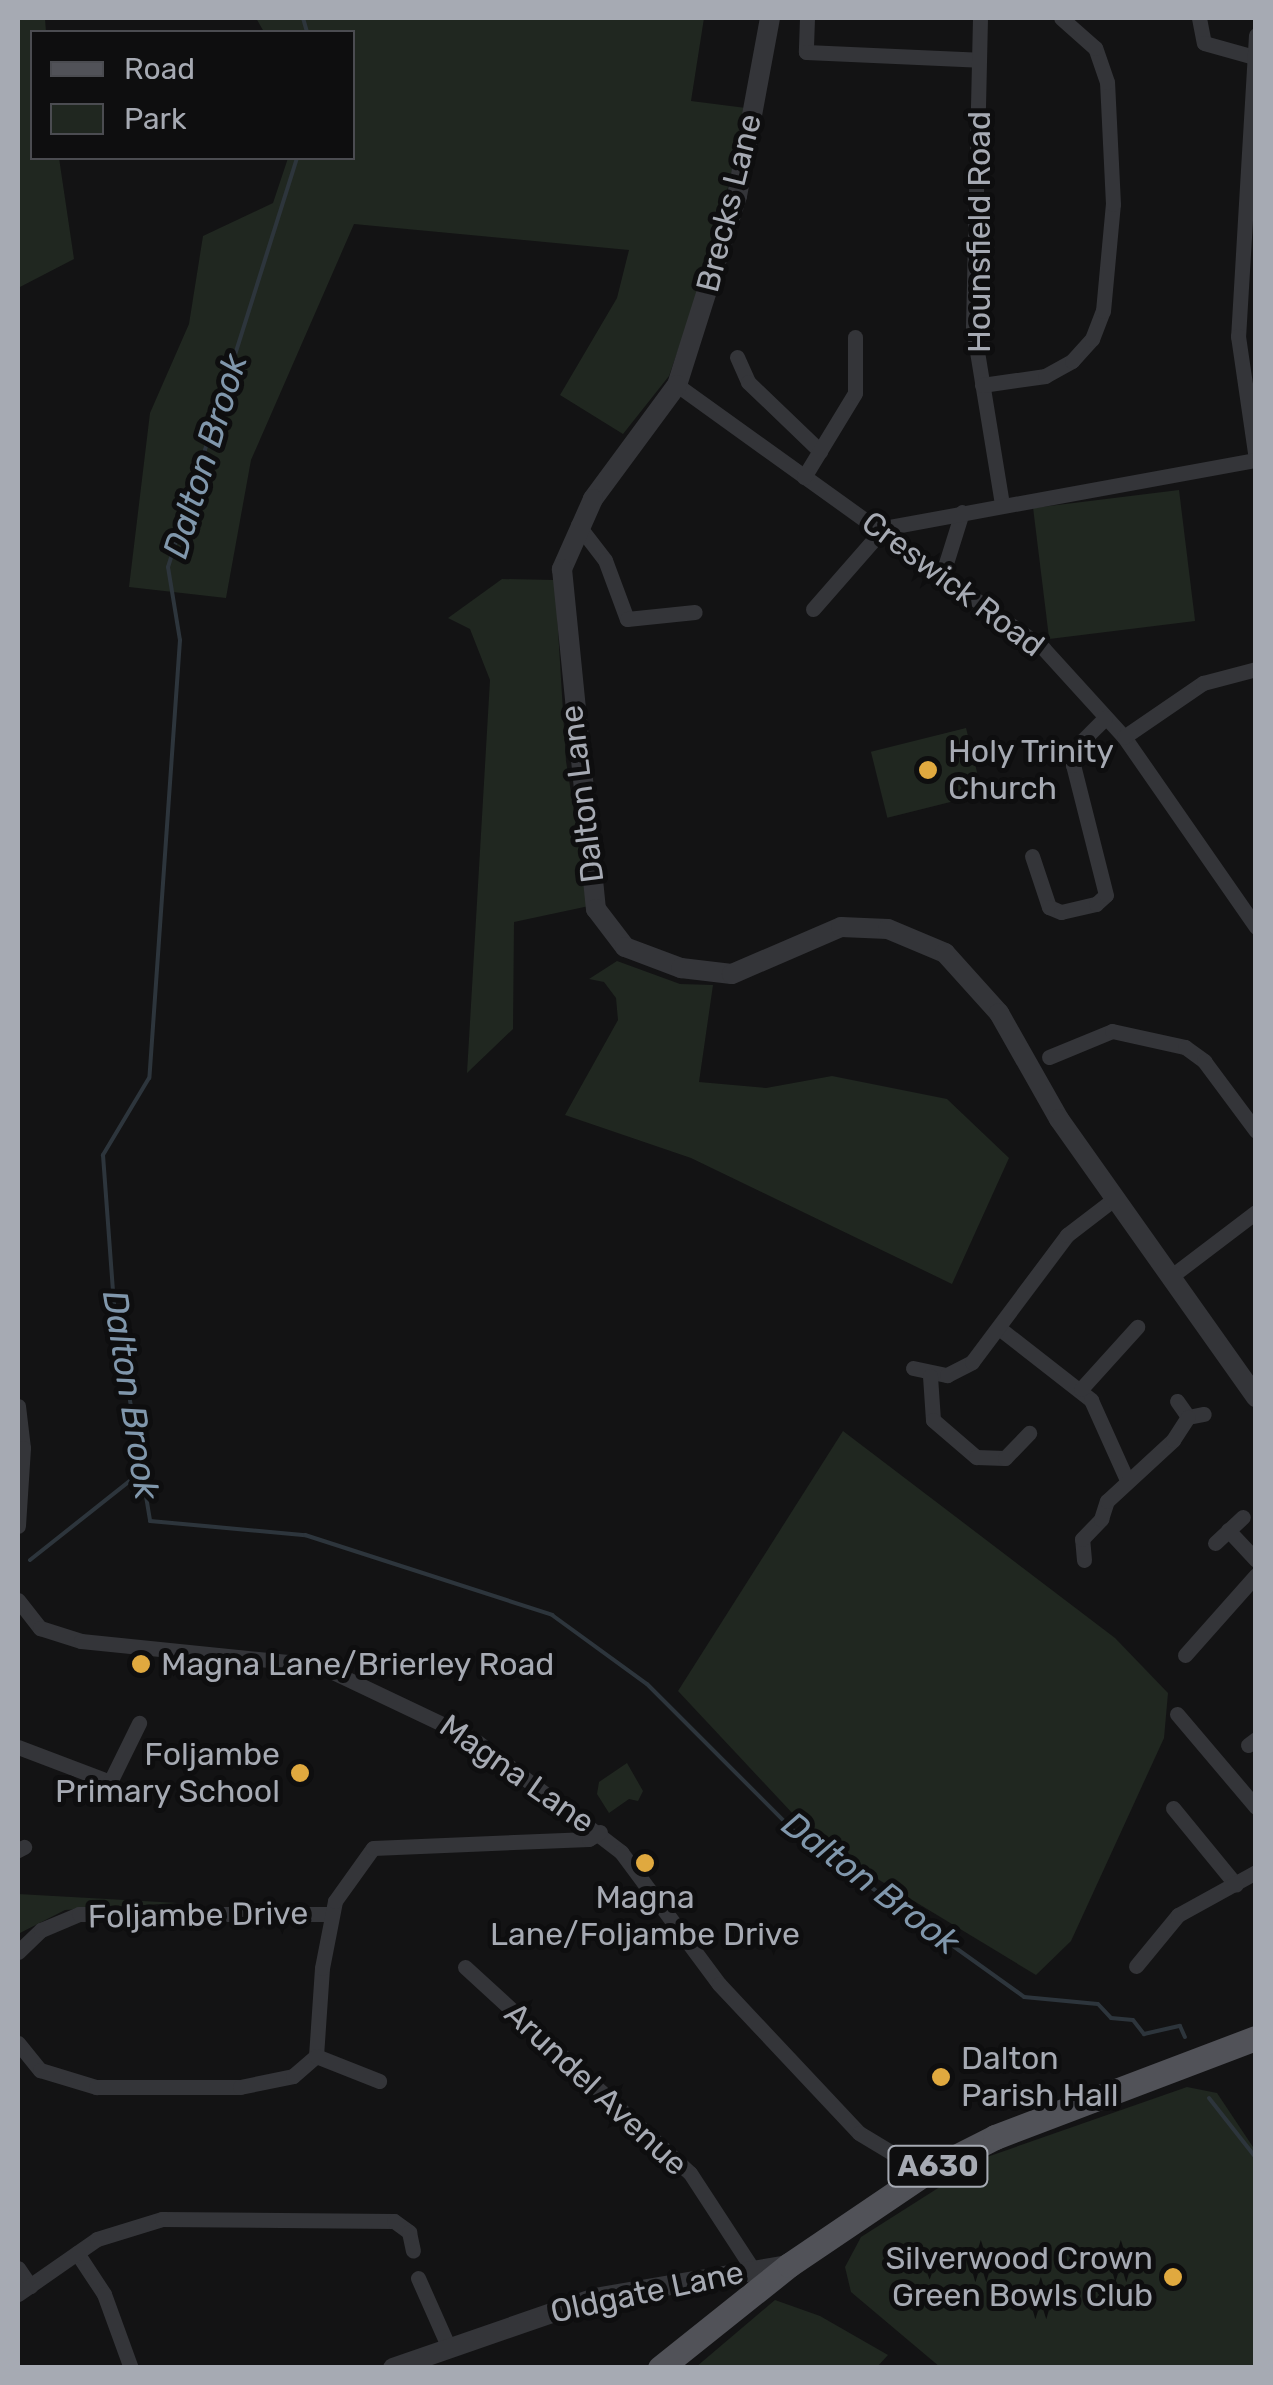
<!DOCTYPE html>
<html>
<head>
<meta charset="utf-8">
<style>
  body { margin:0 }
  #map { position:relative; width:1273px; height:2385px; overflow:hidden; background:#131314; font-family:Rubik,sans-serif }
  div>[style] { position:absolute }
  .green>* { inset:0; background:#202720; transform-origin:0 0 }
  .stream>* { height:4px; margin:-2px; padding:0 2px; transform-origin:2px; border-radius:2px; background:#2d353c }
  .minor>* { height:15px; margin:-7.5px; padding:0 7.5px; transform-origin:7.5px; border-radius:7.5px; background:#343539 }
  .tertiary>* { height:20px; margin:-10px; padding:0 10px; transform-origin:10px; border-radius:10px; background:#343539 }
  .primary>* { height:25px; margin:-12.5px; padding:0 12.5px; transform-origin:12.5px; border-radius:12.5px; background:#515258 }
  .dots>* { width:28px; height:28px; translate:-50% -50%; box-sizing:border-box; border:5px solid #0e0e0f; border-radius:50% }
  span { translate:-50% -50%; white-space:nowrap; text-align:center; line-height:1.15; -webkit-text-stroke:10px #0e0e0f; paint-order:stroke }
  .shield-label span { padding:2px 8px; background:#0e0e0f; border:2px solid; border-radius:8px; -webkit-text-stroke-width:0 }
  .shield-label { font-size:30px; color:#a6aab3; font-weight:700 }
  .street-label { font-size:32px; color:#a6aab3 }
  .poi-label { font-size:32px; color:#a6aab3 }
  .left { translate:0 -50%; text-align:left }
  .right { translate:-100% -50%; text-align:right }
  .water-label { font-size:35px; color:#8097ac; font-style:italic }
  .frame { position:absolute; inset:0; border:20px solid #a6aab3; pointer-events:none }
  .legend { position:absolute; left:30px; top:30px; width:325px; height:130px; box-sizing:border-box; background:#0e0e0f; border:2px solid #4b4c51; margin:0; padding:12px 18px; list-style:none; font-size:30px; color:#a6aab3 }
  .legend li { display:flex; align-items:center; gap:20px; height:50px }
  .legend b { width:50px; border:2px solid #4b4c51 }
</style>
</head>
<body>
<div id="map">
  <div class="green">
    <i style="clip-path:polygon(18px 18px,45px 18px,46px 32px,32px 32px,32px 158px,59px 158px,74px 259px,18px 288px)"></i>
    <i style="clip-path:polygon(256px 18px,704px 18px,691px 101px,746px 108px,715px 244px,669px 376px,623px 434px,560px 395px,617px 298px,629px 250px,354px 224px,251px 460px,226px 598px,129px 587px,150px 413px,189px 324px,203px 236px,273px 203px,288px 158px,352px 158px,352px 32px,264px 32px)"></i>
    <i style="left:1179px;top:490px;width:132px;height:147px;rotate:83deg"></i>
    <i style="clip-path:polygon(502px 579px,555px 580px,566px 761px,589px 906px,514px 922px,513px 1029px,467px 1073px,490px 680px,470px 629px,448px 618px)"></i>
    <i style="left:966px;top:728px;width:68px;height:98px;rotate:76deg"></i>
    <i style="clip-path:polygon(617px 961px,680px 984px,713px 985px,699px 1082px,766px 1088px,832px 1076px,947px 1099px,1009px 1158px,952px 1284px,691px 1158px,565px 1115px,618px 1020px,616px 998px,604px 982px,589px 979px)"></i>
    <i style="clip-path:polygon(843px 1431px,1115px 1638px,1168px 1693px,1164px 1738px,1071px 1941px,1036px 1975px,823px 1846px,678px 1691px)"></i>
    <i style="clip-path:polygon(627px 1763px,643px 1791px,638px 1801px,629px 1799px,609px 1813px,597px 1794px,599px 1782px)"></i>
    <i style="clip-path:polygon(18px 1894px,178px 1903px,65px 1910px,18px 1934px)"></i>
    <i style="clip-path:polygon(1187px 2087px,1217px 2093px,1255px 2150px,1255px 2367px,940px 2367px,851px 2292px,845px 2267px,861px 2237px,987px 2157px)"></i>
    <i style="clip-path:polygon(775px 2300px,820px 2316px,888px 2355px,877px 2367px,696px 2367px)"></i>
  </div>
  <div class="stream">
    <i style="left:303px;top:18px;width:15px;rotate:74deg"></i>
    <i style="left:297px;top:158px;width:429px;rotate:107.5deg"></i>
    <i style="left:168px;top:567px;width:74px;rotate:80.7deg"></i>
    <i style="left:180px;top:640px;width:439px;rotate:94deg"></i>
    <i style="left:149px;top:1078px;width:90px;rotate:120.9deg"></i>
    <i style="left:103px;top:1155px;width:150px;rotate:85.8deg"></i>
    <i style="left:114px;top:1305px;width:219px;rotate:80.5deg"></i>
    <i style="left:150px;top:1521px;width:156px;rotate:5.2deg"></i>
    <i style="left:305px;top:1535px;width:260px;rotate:17.9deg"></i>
    <i style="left:552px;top:1615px;width:117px;rotate:36deg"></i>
    <i style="left:647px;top:1684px;width:214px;rotate:45deg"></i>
    <i style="left:798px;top:1835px;width:278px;rotate:35.6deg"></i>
    <i style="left:1024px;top:1997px;width:74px;rotate:5.4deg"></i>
    <i style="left:1098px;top:2004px;width:19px;rotate:47deg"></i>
    <i style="left:1111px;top:2018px;width:22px;rotate:5deg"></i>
    <i style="left:1133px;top:2020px;width:18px;rotate:52deg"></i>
    <i style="left:1144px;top:2034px;width:37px;rotate:-13deg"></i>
    <i style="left:1180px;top:2026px;width:12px;rotate:66deg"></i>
    <i style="left:30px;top:1560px;width:135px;rotate:-38.4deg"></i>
    <i style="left:1209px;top:2098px;width:76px;rotate:51.9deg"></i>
  </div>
  <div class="minor">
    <i style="left:807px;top:18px;width:34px;rotate:92deg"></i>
    <i style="left:806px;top:52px;width:173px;rotate:2.6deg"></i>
    <i style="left:980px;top:18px;width:309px;rotate:91.3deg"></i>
    <i style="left:973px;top:327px;width:179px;rotate:80.7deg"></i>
    <i style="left:1199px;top:18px;width:25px;rotate:79deg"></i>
    <i style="left:1204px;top:43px;width:52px;rotate:15.6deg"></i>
    <i style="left:1256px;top:35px;width:302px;rotate:93.4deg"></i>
    <i style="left:1238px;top:336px;width:125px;rotate:81.7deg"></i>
    <i style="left:737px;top:357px;width:27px;rotate:66deg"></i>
    <i style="left:748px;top:382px;width:100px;rotate:43.8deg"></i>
    <i style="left:677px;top:385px;width:451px;rotate:35.7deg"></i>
    <i style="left:1043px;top:648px;width:120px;rotate:47.7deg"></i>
    <i style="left:1124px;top:737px;width:231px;rotate:55.2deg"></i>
    <i style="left:982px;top:385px;width:64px;rotate:-8.1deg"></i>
    <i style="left:1045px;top:376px;width:31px;rotate:-29deg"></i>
    <i style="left:1072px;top:361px;width:30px;rotate:-48deg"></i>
    <i style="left:1092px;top:339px;width:30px;rotate:-69deg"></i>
    <i style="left:1103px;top:311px;width:107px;rotate:-84.7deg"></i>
    <i style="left:1113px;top:204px;width:122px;rotate:-92.8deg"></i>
    <i style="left:1107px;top:82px;width:36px;rotate:-109deg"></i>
    <i style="left:1095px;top:48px;width:45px;rotate:-138.6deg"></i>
    <i style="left:804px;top:477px;width:98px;rotate:-58.7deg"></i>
    <i style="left:855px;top:393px;width:56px;rotate:-90deg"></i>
    <i style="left:578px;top:525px;width:44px;rotate:52.4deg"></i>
    <i style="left:605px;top:560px;width:63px;rotate:69.6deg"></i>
    <i style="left:627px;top:619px;width:68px;rotate:-5.9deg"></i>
    <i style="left:942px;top:576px;width:67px;rotate:-72.6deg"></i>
    <i style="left:813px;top:609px;width:108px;rotate:-48.8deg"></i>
    <i style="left:884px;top:528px;width:378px;rotate:-10.4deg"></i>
    <i style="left:1124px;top:737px;width:96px;rotate:-34.4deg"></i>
    <i style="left:1203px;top:683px;width:55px;rotate:-14.8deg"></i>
    <i style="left:1032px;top:856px;width:54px;rotate:71.6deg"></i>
    <i style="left:1049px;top:907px;width:13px;rotate:23deg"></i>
    <i style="left:1061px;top:912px;width:36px;rotate:-13deg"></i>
    <i style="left:1096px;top:904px;width:13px;rotate:-42deg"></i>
    <i style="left:1106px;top:895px;width:134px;rotate:-104.2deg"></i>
    <i style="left:1073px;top:765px;width:22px;rotate:-74deg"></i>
    <i style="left:1079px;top:744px;width:37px;rotate:-45deg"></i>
    <i style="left:1049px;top:1057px;width:68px;rotate:-22.4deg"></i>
    <i style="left:1112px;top:1031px;width:75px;rotate:12.4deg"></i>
    <i style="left:1185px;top:1047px;width:24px;rotate:36deg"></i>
    <i style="left:1204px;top:1061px;width:87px;rotate:53.4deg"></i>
    <i style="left:1169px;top:1278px;width:109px;rotate:-37.2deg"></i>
    <i style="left:999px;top:1328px;width:117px;rotate:38deg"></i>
    <i style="left:1091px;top:1400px;width:88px;rotate:65.8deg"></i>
    <i style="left:913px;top:1368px;width:35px;rotate:12deg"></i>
    <i style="left:947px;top:1375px;width:28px;rotate:-27deg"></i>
    <i style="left:972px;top:1362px;width:159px;rotate:-53.2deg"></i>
    <i style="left:1067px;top:1235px;width:59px;rotate:-37.5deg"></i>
    <i style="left:930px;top:1376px;width:44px;rotate:86.1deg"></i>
    <i style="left:933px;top:1420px;width:57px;rotate:40.7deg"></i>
    <i style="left:976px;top:1457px;width:29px;rotate:2deg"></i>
    <i style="left:1005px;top:1458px;width:35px;rotate:-46deg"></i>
    <i style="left:1081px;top:1389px;width:84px;rotate:-47.9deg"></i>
    <i style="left:1177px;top:1401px;width:19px;rotate:55deg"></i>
    <i style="left:1188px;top:1417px;width:16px;rotate:-11deg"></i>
    <i style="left:18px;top:1406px;width:42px;rotate:83.2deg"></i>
    <i style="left:23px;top:1448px;width:78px;rotate:93.7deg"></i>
    <i style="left:1228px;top:1530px;width:41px;rotate:47deg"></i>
    <i style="left:1215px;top:1543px;width:38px;rotate:-43deg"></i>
    <i style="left:1084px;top:1560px;width:21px;rotate:-95deg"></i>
    <i style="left:1082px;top:1539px;width:28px;rotate:-46deg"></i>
    <i style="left:1101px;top:1519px;width:19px;rotate:-72deg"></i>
    <i style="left:1107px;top:1501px;width:90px;rotate:-42.7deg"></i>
    <i style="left:1173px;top:1440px;width:27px;rotate:-57deg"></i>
    <i style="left:18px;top:1600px;width:36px;rotate:52deg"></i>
    <i style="left:40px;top:1628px;width:43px;rotate:17.6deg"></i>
    <i style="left:81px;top:1641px;width:238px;rotate:5.8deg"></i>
    <i style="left:318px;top:1665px;width:170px;rotate:25.4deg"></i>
    <i style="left:472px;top:1738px;width:188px;rotate:37.4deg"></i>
    <i style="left:621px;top:1852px;width:164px;rotate:53.4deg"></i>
    <i style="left:719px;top:1984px;width:204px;rotate:46.8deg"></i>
    <i style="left:859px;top:2133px;width:47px;rotate:31deg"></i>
    <i style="left:899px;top:2157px;width:20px;rotate:9deg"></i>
    <i style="left:919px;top:2160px;width:14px;rotate:51deg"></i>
    <i style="left:1185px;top:1655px;width:107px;rotate:-48.4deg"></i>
    <i style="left:1177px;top:1714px;width:122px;rotate:49.7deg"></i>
    <i style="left:1248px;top:1745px;width:10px;rotate:-37deg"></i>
    <i style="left:18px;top:1747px;width:98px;rotate:20.8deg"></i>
    <i style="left:110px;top:1782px;width:66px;rotate:-63.8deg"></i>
    <i style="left:1173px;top:1808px;width:99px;rotate:50.7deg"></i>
    <i style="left:18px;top:1850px;width:7px;rotate:-27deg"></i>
    <i style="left:18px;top:1952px;width:32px;rotate:-44deg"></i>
    <i style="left:41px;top:1930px;width:41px;rotate:-22.8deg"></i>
    <i style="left:79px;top:1914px;width:252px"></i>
    <i style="left:1136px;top:1966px;width:66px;rotate:-50.5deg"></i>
    <i style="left:1178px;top:1915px;width:89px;rotate:-28.9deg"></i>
    <i style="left:465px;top:1967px;width:305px;rotate:42.5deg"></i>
    <i style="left:690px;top:2173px;width:113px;rotate:56.9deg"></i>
    <i style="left:18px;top:2043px;width:35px;rotate:51deg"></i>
    <i style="left:40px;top:2070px;width:59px;rotate:16.9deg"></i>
    <i style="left:96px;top:2087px;width:144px"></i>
    <i style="left:240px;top:2087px;width:54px;rotate:-11.7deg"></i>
    <i style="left:293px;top:2076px;width:30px;rotate:-41deg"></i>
    <i style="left:316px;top:2056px;width:88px;rotate:-86.1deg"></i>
    <i style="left:322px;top:1968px;width:68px;rotate:-79deg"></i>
    <i style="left:335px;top:1901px;width:65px;rotate:-54.4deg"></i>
    <i style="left:373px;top:1848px;width:216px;rotate:-2.4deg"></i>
    <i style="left:589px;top:1839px;width:13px;rotate:-32deg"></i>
    <i style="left:316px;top:2056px;width:68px;rotate:21.6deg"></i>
    <i style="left:77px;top:2253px;width:49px;rotate:56.6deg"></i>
    <i style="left:104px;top:2294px;width:79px;rotate:70deg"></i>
    <i style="left:18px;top:2268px;width:22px;rotate:56deg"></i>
    <i style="left:418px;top:2278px;width:77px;rotate:66.1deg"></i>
    <i style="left:18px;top:2294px;width:96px;rotate:-34.8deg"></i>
    <i style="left:97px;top:2239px;width:68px;rotate:-17.1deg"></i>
    <i style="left:162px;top:2219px;width:232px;rotate:0.5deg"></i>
    <i style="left:394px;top:2221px;width:19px;rotate:36deg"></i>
    <i style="left:409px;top:2232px;width:19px;rotate:78deg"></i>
  </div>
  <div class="tertiary">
    <i style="left:770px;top:18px;width:181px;rotate:100.5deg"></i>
    <i style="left:737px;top:196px;width:198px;rotate:107.6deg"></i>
    <i style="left:677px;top:385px;width:142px;rotate:126.4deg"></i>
    <i style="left:593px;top:499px;width:77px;rotate:113.9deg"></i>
    <i style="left:562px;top:569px;width:342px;rotate:84.3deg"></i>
    <i style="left:596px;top:909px;width:48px;rotate:52.7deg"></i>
    <i style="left:625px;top:947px;width:60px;rotate:20.6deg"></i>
    <i style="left:681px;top:968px;width:51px;rotate:6.7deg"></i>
    <i style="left:732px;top:974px;width:119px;rotate:-23.3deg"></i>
    <i style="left:841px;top:927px;width:47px;rotate:2.4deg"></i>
    <i style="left:888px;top:929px;width:62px;rotate:22.8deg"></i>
    <i style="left:945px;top:953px;width:81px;rotate:48deg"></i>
    <i style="left:999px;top:1013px;width:122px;rotate:60.5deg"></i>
    <i style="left:1059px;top:1119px;width:341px;rotate:54.7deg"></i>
    <i style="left:393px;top:2368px;width:214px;rotate:-19.1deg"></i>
    <i style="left:595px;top:2298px;width:197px;rotate:-9.7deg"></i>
  </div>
  <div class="primary">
    <i style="left:660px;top:2368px;width:165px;rotate:-38.6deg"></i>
    <i style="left:789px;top:2265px;width:168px;rotate:-34.1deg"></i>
    <i style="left:928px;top:2171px;width:75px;rotate:-26.9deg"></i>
    <i style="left:995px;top:2137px;width:279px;rotate:-20.8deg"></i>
  </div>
  <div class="dots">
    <i style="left:928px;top:770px;background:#e0a93f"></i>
    <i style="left:141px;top:1664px;background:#e0a93f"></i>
    <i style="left:300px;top:1773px;background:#e0a93f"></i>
    <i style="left:645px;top:1863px;background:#e0a93f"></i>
    <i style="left:941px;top:2077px;background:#e0a93f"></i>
    <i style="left:1173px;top:2277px;background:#e0a93f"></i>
  </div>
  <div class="shield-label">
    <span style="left:938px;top:2166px">A630</span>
  </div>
  <div class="street-label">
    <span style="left:729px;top:203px;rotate:-76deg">Brecks Lane</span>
    <span style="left:979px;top:232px;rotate:-90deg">Hounsfield Road</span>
    <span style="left:953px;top:584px;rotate:37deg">Creswick Road</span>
    <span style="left:582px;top:794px;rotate:-97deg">Dalton Lane</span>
    <span style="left:517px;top:1774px;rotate:35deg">Magna Lane</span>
    <span style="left:198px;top:1915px;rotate:-1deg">Foljambe Drive</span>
    <span style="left:596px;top:2089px;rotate:43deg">Arundel Avenue</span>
    <span style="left:647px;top:2292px;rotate:-12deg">Oldgate Lane</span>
  </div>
  <div class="poi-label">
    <span class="left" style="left:948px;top:770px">Holy Trinity<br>Church</span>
    <span class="left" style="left:161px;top:1664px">Magna Lane/Brierley Road</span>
    <span class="right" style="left:280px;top:1773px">Foljambe<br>Primary School</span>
    <span style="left:645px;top:1916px">Magna<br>Lane/Foljambe Drive</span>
    <span class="left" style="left:961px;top:2077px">Dalton<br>Parish Hall</span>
    <span class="right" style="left:1153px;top:2277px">Silverwood Crown<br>Green Bowls Club</span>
  </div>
  <div class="water-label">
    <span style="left:205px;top:456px;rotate:-73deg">Dalton Brook</span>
    <span style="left:131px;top:1395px;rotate:81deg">Dalton Brook</span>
    <span style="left:871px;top:1883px;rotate:37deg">Dalton Brook</span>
  </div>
  <div class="frame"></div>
  <ul class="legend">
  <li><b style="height:12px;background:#515258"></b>Road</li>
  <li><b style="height:28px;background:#202720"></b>Park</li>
  </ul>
</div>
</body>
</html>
